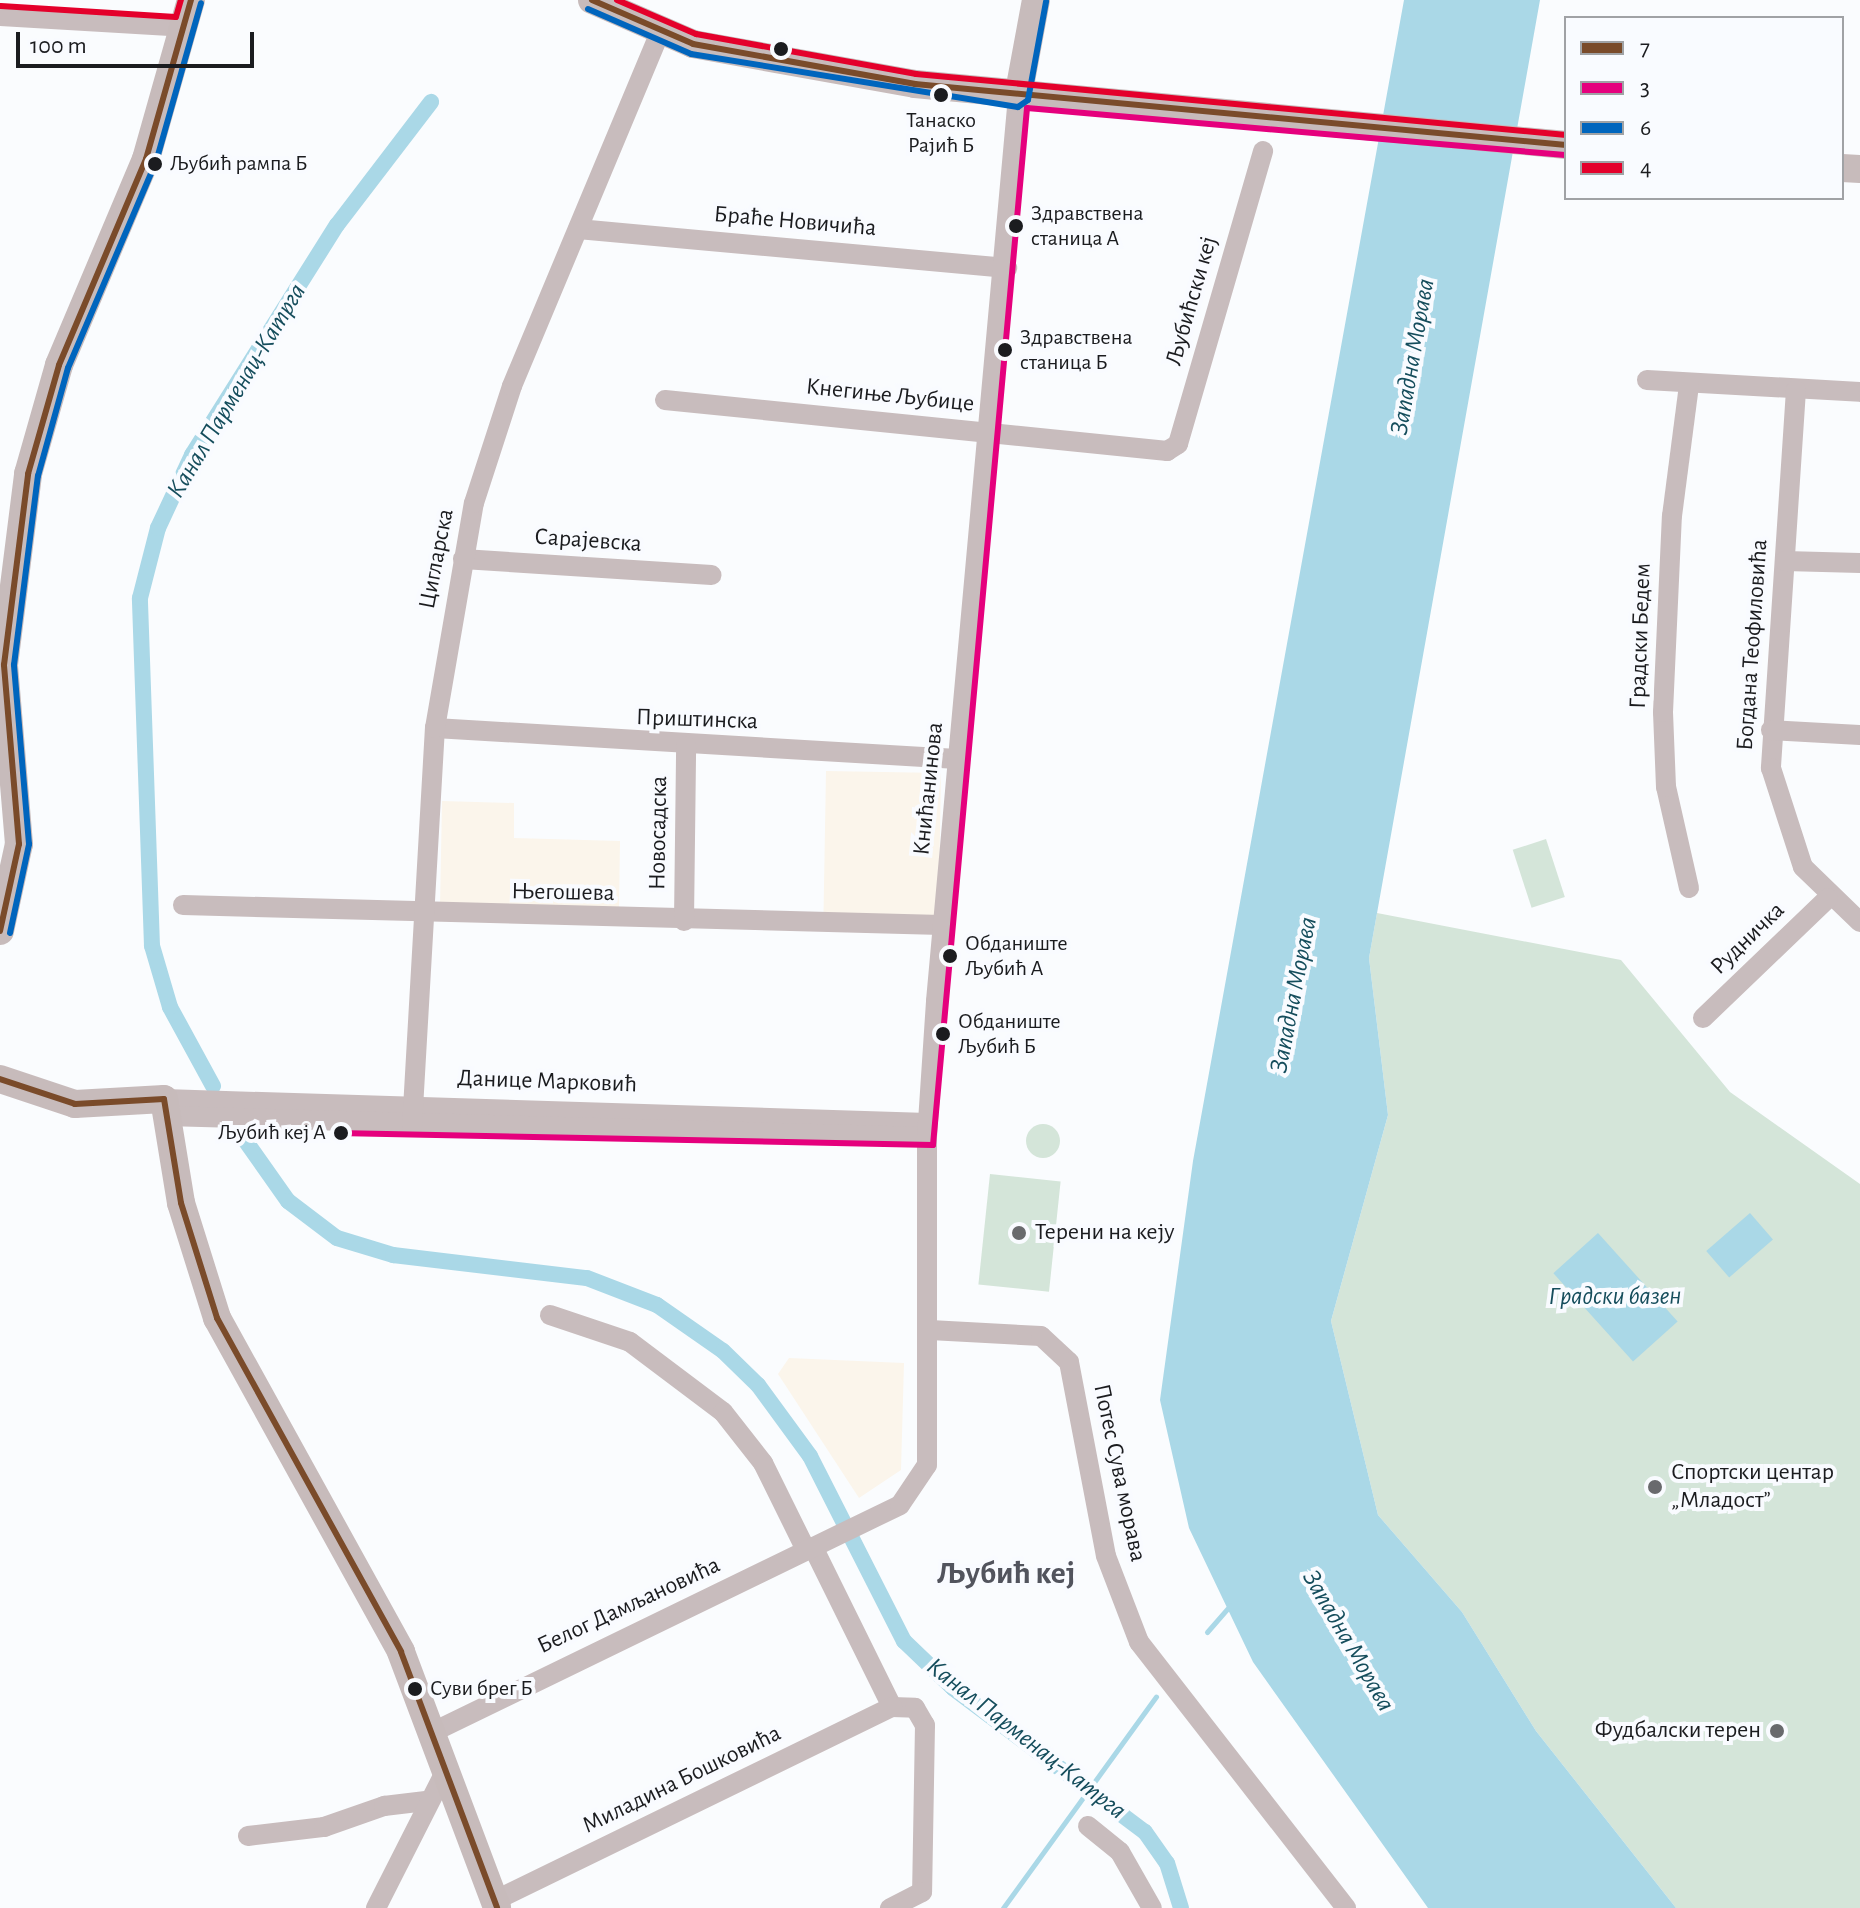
<!DOCTYPE html>
<html>
<head>
<meta charset="utf-8">
<style>
  body { margin:0 }
  #map { position:relative; width:1860px; height:1908px; overflow:hidden; background:#fafcfe; font-family:"Alegreya Sans",sans-serif }
  div>[style] { position:absolute }
  .industrial>* { inset:0; background:#fbf5eb; transform-origin:0 0 }
  .green>* { inset:0; background:#d4e5d9; transform-origin:0 0 }
  .round { border-radius:50% }
  .water>* { inset:0; background:#aad8e7; transform-origin:0 0 }
  .stream>* { height:5px; margin:-2.5px; padding:0 2.5px; transform-origin:2.5px; border-radius:2.5px; background:#aad8e7 }
  .canal>* { height:16px; margin:-8px; padding:0 8px; transform-origin:8px; border-radius:8px; background:#aad8e7 }
  .street>* { height:20px; margin:-10px; padding:0 10px; transform-origin:10px; border-radius:10px; background:#c8bcbd }
  .secondary>* { height:28px; margin:-14px; padding:0 14px; transform-origin:14px; border-radius:14px; background:#c7bbbb }
  .bus-1>* { height:6px; margin:-3px; padding:0 3px; transform-origin:3px; border-radius:3px; background:#7a4b2a }
  .bus-2>* { height:6px; margin:-3px; padding:0 3px; transform-origin:3px; border-radius:3px; background:#e5007d }
  .bus-3>* { height:6px; margin:-3px; padding:0 3px; transform-origin:3px; border-radius:3px; background:#0065bd }
  .bus-4>* { height:6px; margin:-3px; padding:0 3px; transform-origin:3px; border-radius:3px; background:#e4002b }
  .dots>* { width:22px; height:22px; translate:-50% -50%; box-sizing:border-box; border:4px solid #f9fbff; border-radius:50% }
  span { translate:-50% -50%; white-space:nowrap; text-align:center; line-height:1.15; -webkit-text-stroke:8px #f9fbff; paint-order:stroke }
  .bus-label { font-size:22px; color:#1b1c1f }
  .left { translate:0 -50%; text-align:left }
  .right { translate:-100% -50%; text-align:right }
  .street-label { font-size:24px; color:#1b1c1f }
  .poi-label { font-size:24px; color:#1b1c1f }
  .water-label { font-size:26px; color:#154d5c; font-style:italic }
  .district-label { font-size:32px; color:#52545d; font-weight:700 }
  .legend { position:absolute; left:1564px; top:16px; width:280px; height:184px; box-sizing:border-box; background:#f9fbff; border:2px solid #a0a2a5; margin:0; padding:10px 14px; list-style:none; font-size:24px; color:#1b1c1f }
  .legend li { display:flex; align-items:center; gap:16px; height:40px }
  .legend b { width:40px; border:2px solid #a0a2a5 }
  .scale { position:absolute; left:16px; top:32px; width:238px; height:36px; box-sizing:border-box; border:4px solid #1b1c1f; border-top:0; padding-left:10px; font-size:24px; line-height:28px; white-space:nowrap; color:#1b1c1f; -webkit-text-stroke:6px #f9fbff; paint-order:stroke }
</style>
</head>
<body>
<div id="map">
  <div class="industrial">
    <i style="left:826px;top:771px;width:115px;height:144px;rotate:1deg"></i>
    <i style="clip-path:polygon(442px 801px,514px 803px,514px 838px,620px 841px,619px 910px,440px 906px)"></i>
    <i style="clip-path:polygon(789px 1358px,904px 1363px,901px 1470px,859px 1498px,778px 1374px)"></i>
  </div>
  <div class="green">
    <i style="left:1546px;top:839px;width:61px;height:35px;rotate:72deg"></i>
    <i style="clip-path:polygon(1377px 913px,1621px 960px,1730px 1092px,1860px 1184px,1860px 1908px,1676px 1908px,1536px 1731px,1462px 1612px,1378px 1515px,1331px 1321px,1388px 1115px,1369px 958px)"></i>
    <i class="round" style="left:1026px;top:1124px;width:34px;height:34px"></i>
    <i style="left:990px;top:1174px;width:71px;height:111px;rotate:6deg"></i>
  </div>
  <div class="water">
    <i style="clip-path:polygon(1404px 0,1540px 0,1369px 958px,1388px 1115px,1331px 1321px,1378px 1515px,1462px 1612px,1536px 1731px,1676px 1908px,1428px 1908px,1253px 1662px,1189px 1528px,1160px 1400px,1193px 1161px)"></i>
    <i style="left:1750px;top:1213px;width:35px;height:58px;rotate:49deg"></i>
    <i style="left:1598px;top:1233px;width:119px;height:60px;rotate:48deg"></i>
  </div>
  <div class="stream">
    <i style="left:1207px;top:1632px;width:35px;rotate:-49deg"></i>
    <i style="left:1003px;top:1908px;width:261px;rotate:-54.1deg"></i>
  </div>
  <div class="canal">
    <i style="left:213px;top:1086px;width:90px;rotate:-118.6deg"></i>
    <i style="left:170px;top:1007px;width:64px;rotate:-106.4deg"></i>
    <i style="left:152px;top:946px;width:348px;rotate:-92deg"></i>
    <i style="left:140px;top:598px;width:72px;rotate:-75.6deg"></i>
    <i style="left:158px;top:528px;width:81px;rotate:-65deg"></i>
    <i style="left:192px;top:455px;width:272px;rotate:-57.8deg"></i>
    <i style="left:337px;top:225px;width:155px;rotate:-52.6deg"></i>
    <i style="left:242px;top:1136px;width:80px;rotate:54.7deg"></i>
    <i style="left:288px;top:1201px;width:61px;rotate:37.1deg"></i>
    <i style="left:337px;top:1238px;width:59px;rotate:16.9deg"></i>
    <i style="left:393px;top:1255px;width:195px;rotate:6.8deg"></i>
    <i style="left:587px;top:1278px;width:75px;rotate:21.1deg"></i>
    <i style="left:657px;top:1305px;width:80px;rotate:34.9deg"></i>
    <i style="left:723px;top:1351px;width:49px;rotate:44.2deg"></i>
    <i style="left:758px;top:1385px;width:88px;rotate:53.8deg"></i>
    <i style="left:810px;top:1456px;width:208px;rotate:63.1deg"></i>
    <i style="left:904px;top:1641px;width:68px;rotate:43.8deg"></i>
    <i style="left:953px;top:1688px;width:240px;rotate:36.9deg"></i>
    <i style="left:1145px;top:1832px;width:38px;rotate:55deg"></i>
    <i style="left:1167px;top:1863px;width:47px;rotate:72.7deg"></i>
  </div>
  <div class="street">
    <i style="left:0;top:16px;width:183px;rotate:3.4deg"></i>
    <i style="left:578px;top:229px;width:431px;rotate:5.2deg"></i>
    <i style="left:1647px;top:380px;width:213px;rotate:3.2deg"></i>
    <i style="left:1796px;top:390px;width:379px;rotate:93.8deg"></i>
    <i style="left:1771px;top:768px;width:104px;rotate:72.1deg"></i>
    <i style="left:1803px;top:867px;width:79px;rotate:44deg"></i>
    <i style="left:665px;top:400px;width:505px;rotate:5.8deg"></i>
    <i style="left:1167px;top:451px;width:13px;rotate:-32deg"></i>
    <i style="left:1178px;top:444px;width:305px;rotate:-73.8deg"></i>
    <i style="left:463px;top:559px;width:249px;rotate:3.7deg"></i>
    <i style="left:1785px;top:561px;width:75px;rotate:1.5deg"></i>
    <i style="left:435px;top:728px;width:523px;rotate:3.4deg"></i>
    <i style="left:1771px;top:730px;width:89px;rotate:3.2deg"></i>
    <i style="left:1689px;top:888px;width:104px;rotate:-102.8deg"></i>
    <i style="left:1666px;top:787px;width:75px;rotate:-92.3deg"></i>
    <i style="left:1663px;top:712px;width:196px;rotate:-87.4deg"></i>
    <i style="left:1672px;top:516px;width:132px;rotate:-82.6deg"></i>
    <i style="left:183px;top:905px;width:759px;rotate:1.51deg"></i>
    <i style="left:684px;top:921px;width:175px;rotate:-89.3deg"></i>
    <i style="left:1703px;top:1018px;width:173px;rotate:-43.8deg"></i>
    <i style="left:164px;top:1099px;width:764px;rotate:1.8deg"></i>
    <i style="left:165px;top:1116px;width:762px;rotate:1.58deg"></i>
    <i style="left:412px;top:1126px;width:399px;rotate:-86.7deg"></i>
    <i style="left:435px;top:728px;width:228px;rotate:-80.2deg"></i>
    <i style="left:474px;top:503px;width:123px;rotate:-72deg"></i>
    <i style="left:512px;top:386px;width:381px;rotate:-67.3deg"></i>
    <i style="left:550px;top:1315px;width:84px;rotate:18.6deg"></i>
    <i style="left:630px;top:1342px;width:116px;rotate:37deg"></i>
    <i style="left:723px;top:1412px;width:65px;rotate:51.9deg"></i>
    <i style="left:763px;top:1463px;width:97px;rotate:63.7deg"></i>
    <i style="left:930px;top:1330px;width:111px;rotate:3.1deg"></i>
    <i style="left:1041px;top:1336px;width:38px;rotate:43deg"></i>
    <i style="left:1069px;top:1362px;width:197px;rotate:79.2deg"></i>
    <i style="left:1106px;top:1556px;width:92px;rotate:69deg"></i>
    <i style="left:1139px;top:1642px;width:337px;rotate:52.1deg"></i>
    <i style="left:813px;top:1547px;width:178px;rotate:63.7deg"></i>
    <i style="left:892px;top:1707px;width:23px;rotate:2deg"></i>
    <i style="left:915px;top:1708px;width:20px;rotate:60deg"></i>
    <i style="left:925px;top:1725px;width:167px;rotate:91deg"></i>
    <i style="left:922px;top:1892px;width:36px;rotate:153deg"></i>
    <i style="left:433px;top:1732px;width:519px;rotate:-25.92deg"></i>
    <i style="left:900px;top:1505px;width:48px;rotate:-56deg"></i>
    <i style="left:927px;top:1465px;width:328px;rotate:-90deg"></i>
    <i style="left:927px;top:1137px;width:136px;rotate:-86.2deg"></i>
    <i style="left:936px;top:1001px;width:908px;rotate:-84.82deg"></i>
    <i style="left:1088px;top:1826px;width:41px;rotate:39.1deg"></i>
    <i style="left:1120px;top:1852px;width:64px;rotate:60.3deg"></i>
    <i style="left:248px;top:1836px;width:77px;rotate:-6.8deg"></i>
    <i style="left:324px;top:1827px;width:64px;rotate:-19.3deg"></i>
    <i style="left:384px;top:1806px;width:42px;rotate:-6.8deg"></i>
    <i style="left:494px;top:1901px;width:443px;rotate:-26deg"></i>
    <i style="left:376px;top:1908px;width:155px;rotate:-63.1deg"></i>
  </div>
  <div class="secondary">
    <i style="left:592px;top:0;width:110px;rotate:23.5deg"></i>
    <i style="left:693px;top:44px;width:226px;rotate:10.2deg"></i>
    <i style="left:915px;top:84px;width:654px;rotate:5.35deg"></i>
    <i style="left:1018px;top:97px;width:99px;rotate:-79.5deg"></i>
    <i style="left:1842px;top:168px;width:18px;rotate:3deg"></i>
    <i style="left:0;top:931px;width:89px;rotate:-77.7deg"></i>
    <i style="left:19px;top:844px;width:180px;rotate:-94.8deg"></i>
    <i style="left:4px;top:665px;width:193px;rotate:-82.8deg"></i>
    <i style="left:28px;top:474px;width:113px;rotate:-74.1deg"></i>
    <i style="left:59px;top:365px;width:224px;rotate:-67.1deg"></i>
    <i style="left:146px;top:159px;width:165px;rotate:-74.2deg"></i>
    <i style="left:0;top:1079px;width:79px;rotate:18.4deg"></i>
    <i style="left:75px;top:1104px;width:89px;rotate:-3.2deg"></i>
    <i style="left:164px;top:1099px;width:105px;rotate:80.7deg"></i>
    <i style="left:181px;top:1203px;width:121px;rotate:72.6deg"></i>
    <i style="left:217px;top:1318px;width:381px;rotate:61.1deg"></i>
    <i style="left:401px;top:1652px;width:273px;rotate:69.4deg"></i>
  </div>
  <div class="bus-1">
    <i style="left:592px;top:0;width:110px;rotate:23.5deg"></i>
    <i style="left:693px;top:44px;width:226px;rotate:10.2deg"></i>
    <i style="left:915px;top:84px;width:654px;rotate:5.35deg"></i>
    <i style="left:0;top:931px;width:89px;rotate:-77.7deg"></i>
    <i style="left:19px;top:844px;width:180px;rotate:-94.8deg"></i>
    <i style="left:4px;top:665px;width:193px;rotate:-82.8deg"></i>
    <i style="left:28px;top:474px;width:113px;rotate:-74.1deg"></i>
    <i style="left:59px;top:365px;width:224px;rotate:-67.1deg"></i>
    <i style="left:146px;top:159px;width:165px;rotate:-74.2deg"></i>
    <i style="left:0;top:1079px;width:79px;rotate:18.4deg"></i>
    <i style="left:75px;top:1104px;width:89px;rotate:-3.2deg"></i>
    <i style="left:164px;top:1099px;width:105px;rotate:80.7deg"></i>
    <i style="left:181px;top:1203px;width:121px;rotate:72.6deg"></i>
    <i style="left:217px;top:1318px;width:381px;rotate:61.1deg"></i>
    <i style="left:401px;top:1652px;width:273px;rotate:69.4deg"></i>
  </div>
  <div class="bus-2">
    <i style="left:337px;top:1133px;width:596px;rotate:1.15deg"></i>
    <i style="left:933px;top:1145px;width:1041px;rotate:-84.82deg"></i>
    <i style="left:1027px;top:108px;width:540px;rotate:4.99deg"></i>
  </div>
  <div class="bus-3">
    <i style="left:588px;top:9px;width:112px;rotate:23.6deg"></i>
    <i style="left:691px;top:54px;width:331px;rotate:9.2deg"></i>
    <i style="left:1018px;top:107px;width:12px;rotate:-35deg"></i>
    <i style="left:1028px;top:100px;width:100px;rotate:-79.6deg"></i>
    <i style="left:10px;top:933px;width:91px;rotate:-77.9deg"></i>
    <i style="left:29px;top:844px;width:180px;rotate:-94.8deg"></i>
    <i style="left:14px;top:665px;width:191px;rotate:-82.8deg"></i>
    <i style="left:38px;top:476px;width:112px;rotate:-74.5deg"></i>
    <i style="left:68px;top:368px;width:224px;rotate:-66.9deg"></i>
    <i style="left:156px;top:162px;width:165px;rotate:-74.2deg"></i>
  </div>
  <div class="bus-4">
    <i style="left:617px;top:0;width:86px;rotate:23.3deg"></i>
    <i style="left:696px;top:34px;width:224px;rotate:10.3deg"></i>
    <i style="left:916px;top:74px;width:653px;rotate:5.36deg"></i>
    <i style="left:1px;top:6px;width:175px;rotate:3.6deg"></i>
    <i style="left:176px;top:17px;width:18px;rotate:-74deg"></i>
  </div>
  <div class="dots">
    <i style="left:781px;top:49px;background:#1b1c1f"></i>
    <i style="left:941px;top:95px;background:#1b1c1f"></i>
    <i style="left:155px;top:164px;background:#1b1c1f"></i>
    <i style="left:1016px;top:226px;background:#1b1c1f"></i>
    <i style="left:1005px;top:350px;background:#1b1c1f"></i>
    <i style="left:950px;top:956px;background:#1b1c1f"></i>
    <i style="left:943px;top:1034px;background:#1b1c1f"></i>
    <i style="left:341px;top:1133px;background:#1b1c1f"></i>
    <i style="left:1019px;top:1233px;background:#696a6d"></i>
    <i style="left:1655px;top:1487px;background:#696a6d"></i>
    <i style="left:415px;top:1689px;background:#1b1c1f"></i>
    <i style="left:1777px;top:1731px;background:#696a6d"></i>
  </div>
  <div class="bus-label">
    <span style="left:941px;top:133px">Танаско<br>Рајић Б</span>
    <span class="left" style="left:170px;top:164px">Љубић рампа Б</span>
    <span class="left" style="left:1031px;top:226px">Здравствена<br>станица А</span>
    <span class="left" style="left:1020px;top:350px">Здравствена<br>станица Б</span>
    <span class="left" style="left:965px;top:956px">Обданиште<br>Љубић А</span>
    <span class="left" style="left:958px;top:1034px">Обданиште<br>Љубић Б</span>
    <span class="right" style="left:326px;top:1133px">Љубић кеј А</span>
    <span class="left" style="left:430px;top:1689px">Суви брег Б</span>
  </div>
  <div class="street-label">
    <span style="left:795px;top:222px;rotate:5deg">Браће Новичића</span>
    <span style="left:1192px;top:301px;rotate:-74deg">Љубићски кеј</span>
    <span style="left:890px;top:396px;rotate:6deg">Кнегиње Љубице</span>
    <span style="left:588px;top:541px;rotate:4deg">Сарајевска</span>
    <span style="left:437px;top:559px;rotate:-79deg">Цигларска</span>
    <span style="left:1641px;top:636px;rotate:-88deg">Градски Бедем</span>
    <span style="left:1753px;top:645px;rotate:-86deg">Богдана Теофиловића</span>
    <span style="left:697px;top:720px;rotate:2deg">Приштинска</span>
    <span style="left:929px;top:789px;rotate:-84deg">Книћанинова</span>
    <span style="left:659px;top:833px;rotate:-89deg">Новосадска</span>
    <span style="left:563px;top:893px;rotate:1deg">Његошева</span>
    <span style="left:1748px;top:939px;rotate:-44deg">Рудничка</span>
    <span style="left:547px;top:1082px;rotate:2deg">Данице Марковић</span>
    <span style="left:1119px;top:1473px;rotate:78deg">Потес Сува морава</span>
    <span style="left:629px;top:1606px;rotate:-25deg">Белог Дамљановића</span>
    <span style="left:682px;top:1780px;rotate:-26deg">Миладина Бошковића</span>
  </div>
  <div class="poi-label">
    <span class="left" style="left:1035px;top:1233px">Терени на кеју</span>
    <span class="left" style="left:1671px;top:1487px">Спортски центар<br>„Младост”</span>
    <span class="right" style="left:1761px;top:1731px">Фудбалски терен</span>
  </div>
  <div class="water-label">
    <span style="left:1413px;top:357px;rotate:-80deg">Западна Морава</span>
    <span style="left:237px;top:391px;rotate:-59deg">Канал Парменац-Катрга</span>
    <span style="left:1294px;top:995px;rotate:-79deg">Западна Морава</span>
    <span style="left:1615px;top:1297px">Градски базен</span>
    <span style="left:1348px;top:1641px;rotate:60deg">Западна Морава</span>
    <span style="left:1026px;top:1739px;rotate:38deg">Канал Парменац-Катрга</span>
  </div>
  <div class="district-label">
    <span style="left:1006px;top:1573px">Љубић кеј</span>
  </div>
  <ul class="legend">
  <li><b style="height:10px;background:#7a4b2a"></b>7</li>
  <li><b style="height:10px;background:#e5007d"></b>3</li>
  <li><b style="height:10px;background:#0065bd"></b>6</li>
  <li><b style="height:10px;background:#e4002b"></b>4</li>
  </ul>
  <div class="scale">100 m</div>
</div>
</body>
</html>
